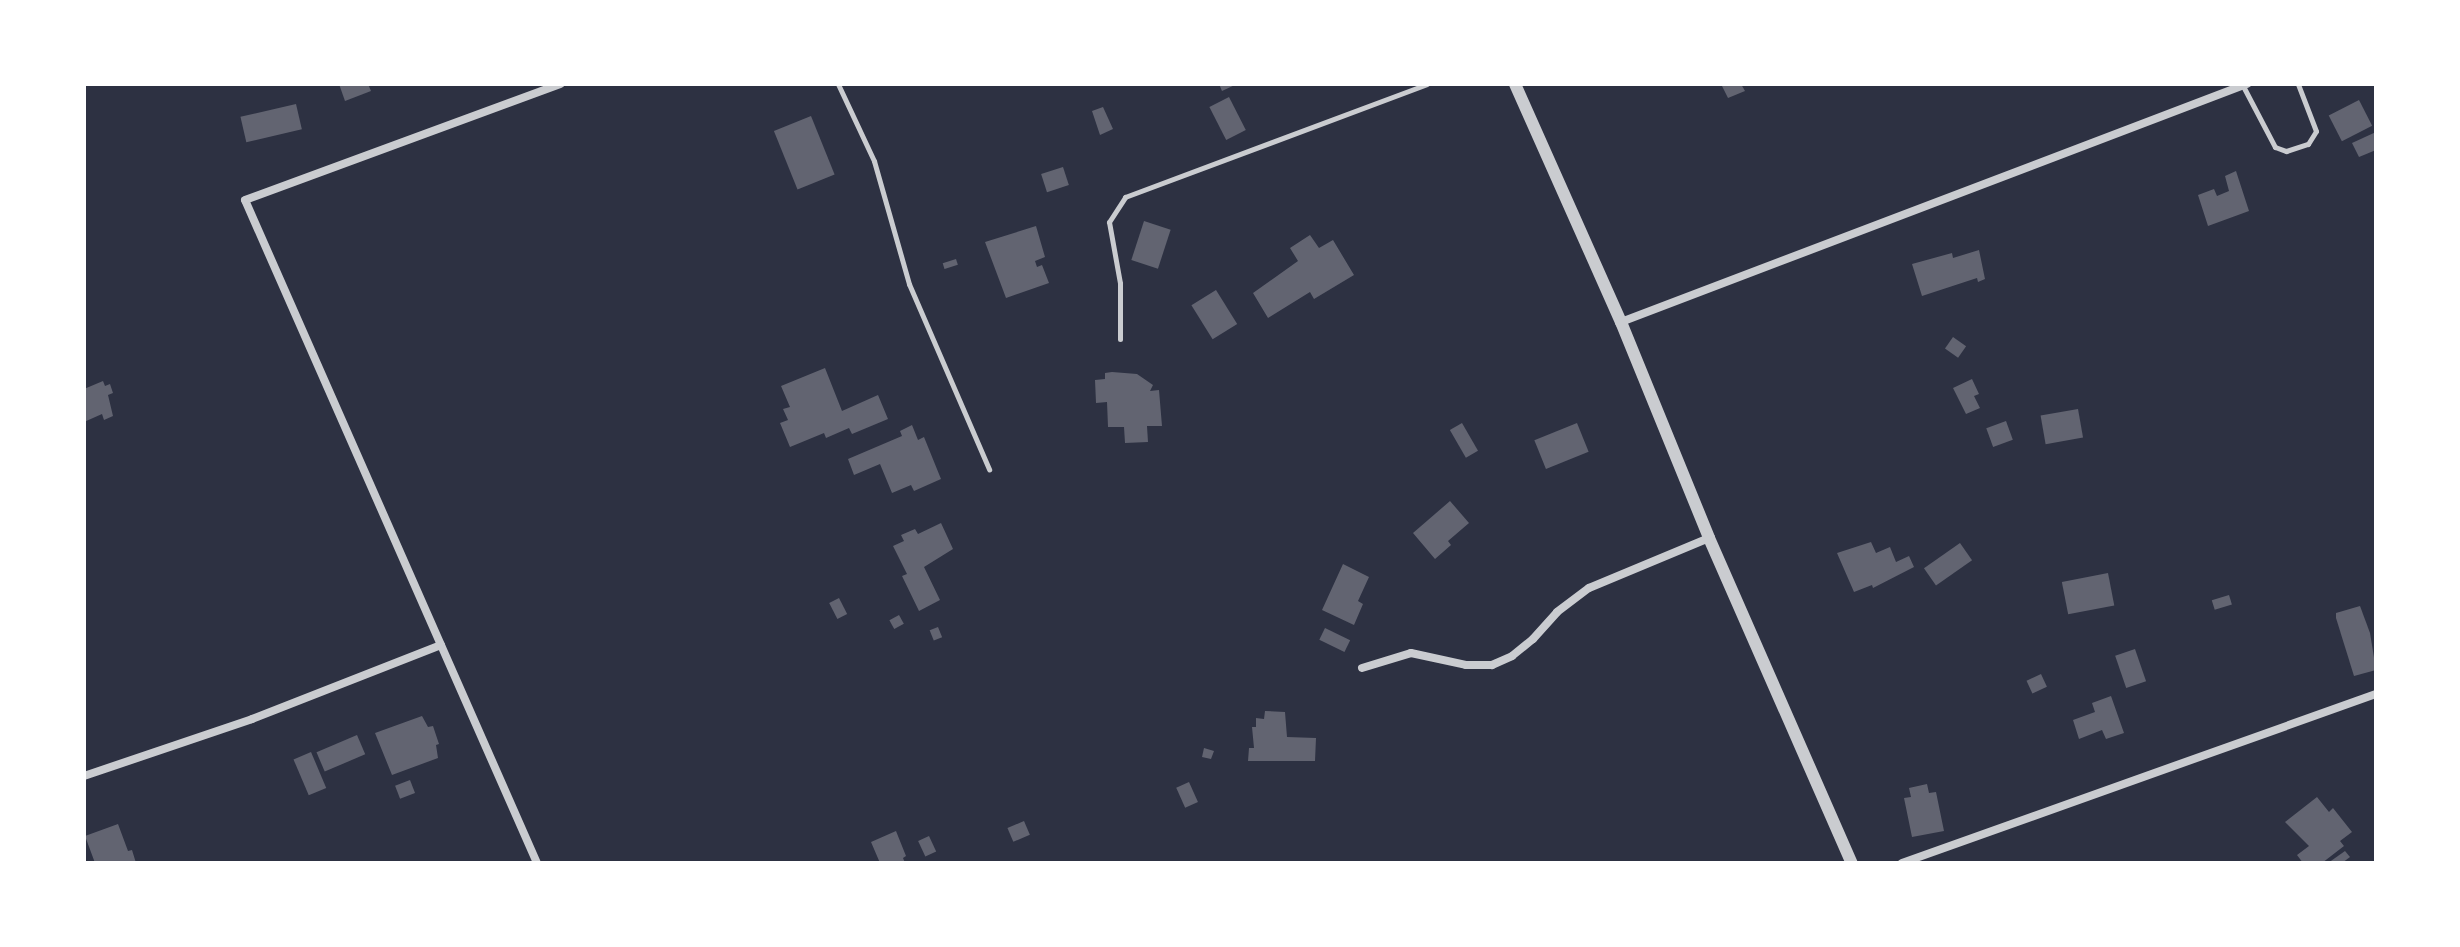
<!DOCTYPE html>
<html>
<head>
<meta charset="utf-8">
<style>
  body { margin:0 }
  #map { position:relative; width:2460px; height:947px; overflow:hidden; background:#2d3142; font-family:Inter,sans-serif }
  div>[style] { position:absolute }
  .building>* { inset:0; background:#626471; transform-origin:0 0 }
  .service>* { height:5px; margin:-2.5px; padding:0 2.5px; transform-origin:2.5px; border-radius:2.5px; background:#caccd0 }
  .minor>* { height:8px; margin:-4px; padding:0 4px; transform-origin:4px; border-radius:4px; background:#caccd0 }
  .tertiary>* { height:12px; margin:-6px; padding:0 6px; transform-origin:6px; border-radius:6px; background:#caccd0 }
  span { translate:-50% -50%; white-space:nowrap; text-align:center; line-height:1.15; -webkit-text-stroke:6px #fff; paint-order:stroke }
  .frame { position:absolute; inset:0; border:86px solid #fff; pointer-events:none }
</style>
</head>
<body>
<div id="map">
  <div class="building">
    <i style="clip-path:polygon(339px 84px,368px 84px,371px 91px,345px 101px)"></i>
    <i style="clip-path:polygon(1219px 84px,1237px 84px,1222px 91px)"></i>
    <i style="clip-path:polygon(1721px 84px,1741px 84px,1745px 91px,1728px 98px)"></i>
    <i style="left:1229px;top:97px;width:37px;height:22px;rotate:63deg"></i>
    <i style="left:2359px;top:100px;width:29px;height:34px;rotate:63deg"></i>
    <i style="left:296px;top:104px;width:26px;height:57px;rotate:77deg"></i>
    <i style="clip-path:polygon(1103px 107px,1113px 129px,1100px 135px,1092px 111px)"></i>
    <i style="left:811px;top:116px;width:63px;height:40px;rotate:68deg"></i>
    <i style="clip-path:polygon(2376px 132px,2376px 150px,2359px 157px,2352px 143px)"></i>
    <i style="left:1063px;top:167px;width:19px;height:23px;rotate:72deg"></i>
    <i style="clip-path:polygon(2236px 171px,2249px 211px,2208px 226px,2198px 195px,2214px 189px,2217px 196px,2229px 191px,2225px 176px)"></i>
    <i style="left:1144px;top:221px;width:28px;height:41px;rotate:18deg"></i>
    <i style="clip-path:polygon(1036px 226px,1045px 257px,1035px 261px,1037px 267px,1042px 265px,1049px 283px,1006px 298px,985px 242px)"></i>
    <i style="clip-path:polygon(1310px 235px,1319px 248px,1333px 240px,1354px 275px,1314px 299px,1310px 292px,1268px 318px,1253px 293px,1298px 261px,1290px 248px)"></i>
    <i style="clip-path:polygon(1979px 250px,1985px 279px,1978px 282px,1977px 278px,1922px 296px,1912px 264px,1952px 253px,1953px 258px)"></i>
    <i style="left:956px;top:259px;width:6px;height:14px;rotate:72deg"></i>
    <i style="left:1216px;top:290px;width:40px;height:29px;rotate:58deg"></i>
    <i style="left:1953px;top:337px;width:16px;height:14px;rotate:35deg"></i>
    <i style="clip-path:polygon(825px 368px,842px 411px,878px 395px,888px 419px,852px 434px,849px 428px,826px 438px,824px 433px,790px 447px,780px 423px,788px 420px,783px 409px,790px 407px,781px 386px)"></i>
    <i style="clip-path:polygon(1112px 372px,1137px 374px,1153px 385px,1150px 391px,1159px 390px,1162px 426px,1147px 426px,1148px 442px,1125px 443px,1124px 427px,1108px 427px,1107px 402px,1096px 403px,1095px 380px,1105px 379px,1105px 373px)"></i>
    <i style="clip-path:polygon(1972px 379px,1979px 394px,1974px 396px,1980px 408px,1966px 414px,1953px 388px)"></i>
    <i style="clip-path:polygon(103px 381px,105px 386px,110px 384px,113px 393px,108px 395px,113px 416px,104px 420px,102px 414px,84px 422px,84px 389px)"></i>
    <i style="left:2078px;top:409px;width:29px;height:38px;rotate:80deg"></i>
    <i style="left:2006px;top:421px;width:20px;height:21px;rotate:70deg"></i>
    <i style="left:1462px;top:423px;width:32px;height:14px;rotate:60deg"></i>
    <i style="left:1577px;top:423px;width:31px;height:46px;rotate:68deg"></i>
    <i style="clip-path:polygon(912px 425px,918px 440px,924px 437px,941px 479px,914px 491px,911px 485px,892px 493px,880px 464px,854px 475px,848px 459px,902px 436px,900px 431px)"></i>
    <i style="clip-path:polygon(1450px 501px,1469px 523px,1448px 541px,1451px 545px,1435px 559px,1413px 533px)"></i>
    <i style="clip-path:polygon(941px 523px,953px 549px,924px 567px,940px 600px,919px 611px,902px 576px,907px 574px,893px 546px,904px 541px,901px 535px,915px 529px,918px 534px)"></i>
    <i style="clip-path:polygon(1871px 542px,1876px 553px,1890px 547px,1896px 562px,1909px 556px,1914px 567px,1873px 588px,1872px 585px,1854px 592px,1837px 553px)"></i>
    <i style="left:1960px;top:543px;width:21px;height:44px;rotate:55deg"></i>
    <i style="clip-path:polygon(1343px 564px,1369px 577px,1358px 601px,1363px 604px,1354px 625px,1322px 610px)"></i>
    <i style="left:2108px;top:573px;width:33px;height:47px;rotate:79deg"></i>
    <i style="left:2229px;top:595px;width:10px;height:18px;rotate:73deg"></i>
    <i style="left:839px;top:598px;width:18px;height:11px;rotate:63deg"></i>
    <i style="clip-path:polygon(2360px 606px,2370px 633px,2376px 670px,2354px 676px,2336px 618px,2336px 613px)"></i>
    <i style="left:899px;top:615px;width:10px;height:11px;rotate:61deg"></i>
    <i style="left:938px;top:627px;width:11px;height:9px;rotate:68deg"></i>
    <i style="left:1325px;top:628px;width:28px;height:13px;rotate:26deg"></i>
    <i style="left:2135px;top:649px;width:34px;height:21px;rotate:71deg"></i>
    <i style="left:2041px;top:674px;width:14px;height:16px;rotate:65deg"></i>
    <i style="clip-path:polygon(2111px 696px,2124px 733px,2106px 739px,2102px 730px,2079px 739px,2073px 720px,2095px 712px,2092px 703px)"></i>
    <i style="clip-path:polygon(1265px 711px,1285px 712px,1287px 737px,1316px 738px,1315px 761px,1248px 761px,1249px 748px,1254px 748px,1252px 727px,1256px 727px,1256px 718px,1264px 719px)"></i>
    <i style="clip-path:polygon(422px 716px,428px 727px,433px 726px,439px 744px,436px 745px,438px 758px,392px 775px,375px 733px)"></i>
    <i style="left:357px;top:735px;width:21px;height:44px;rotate:67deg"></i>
    <i style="clip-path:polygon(1204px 748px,1214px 751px,1211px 759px,1202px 757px)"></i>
    <i style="left:311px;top:752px;width:39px;height:19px;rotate:67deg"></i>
    <i style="left:410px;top:780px;width:14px;height:16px;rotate:69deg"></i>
    <i style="left:1189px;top:782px;width:22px;height:14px;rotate:66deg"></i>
    <i style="clip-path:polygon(1927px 784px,1929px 793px,1936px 792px,1944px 831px,1912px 837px,1904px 798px,1911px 797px,1909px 788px)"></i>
    <i style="clip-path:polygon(2317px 797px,2329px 812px,2333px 808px,2352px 832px,2340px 841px,2344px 846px,2322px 863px,2303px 863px,2297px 855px,2309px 846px,2285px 822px)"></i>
    <i style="left:1024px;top:821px;width:15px;height:18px;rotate:67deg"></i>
    <i style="clip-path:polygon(118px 824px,128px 851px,132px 850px,136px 863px,95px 863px,85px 836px)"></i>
    <i style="clip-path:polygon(896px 831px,906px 856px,903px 858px,905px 863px,880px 863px,871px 842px)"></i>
    <i style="left:929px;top:836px;width:17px;height:12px;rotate:65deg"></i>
    <i style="clip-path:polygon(2345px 851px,2350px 857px,2342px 863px,2328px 863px)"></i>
  </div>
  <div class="service">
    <i style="left:838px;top:84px;width:85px;rotate:64.9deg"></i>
    <i style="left:874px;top:161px;width:128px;rotate:74.1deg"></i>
    <i style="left:909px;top:284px;width:202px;rotate:66.6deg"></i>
    <i style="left:2243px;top:86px;width:69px;rotate:62.3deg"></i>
    <i style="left:2275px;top:147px;width:12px;rotate:20deg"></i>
    <i style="left:2286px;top:151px;width:23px;rotate:-18deg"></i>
    <i style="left:2308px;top:144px;width:15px;rotate:-58deg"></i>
    <i style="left:2316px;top:131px;width:50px;rotate:-111deg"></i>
    <i style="left:1120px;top:339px;width:56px;rotate:-90deg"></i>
    <i style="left:1120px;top:283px;width:62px;rotate:-100.2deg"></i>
    <i style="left:1109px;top:222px;width:30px;rotate:-57deg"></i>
    <i style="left:1125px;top:197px;width:322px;rotate:-20.5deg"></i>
  </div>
  <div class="minor">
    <i style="left:1621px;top:322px;width:670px;rotate:-20.82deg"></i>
    <i style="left:1362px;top:668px;width:51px;rotate:-17deg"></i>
    <i style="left:1411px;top:653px;width:56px;rotate:12.3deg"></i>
    <i style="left:1466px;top:665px;width:26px"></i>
    <i style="left:1492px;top:665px;width:22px;rotate:-24deg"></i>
    <i style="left:1512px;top:656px;width:27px;rotate:-39deg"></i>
    <i style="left:1533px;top:639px;width:36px;rotate:-48deg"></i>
    <i style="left:1557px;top:612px;width:40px;rotate:-37deg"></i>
    <i style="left:1589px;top:588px;width:130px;rotate:-22.6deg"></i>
    <i style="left:84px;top:776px;width:177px;rotate:-18.7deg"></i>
    <i style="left:252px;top:719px;width:203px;rotate:-21.4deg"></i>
    <i style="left:537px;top:863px;width:724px;rotate:-113.77deg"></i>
    <i style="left:245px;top:200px;width:336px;rotate:-20.2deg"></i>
    <i style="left:1902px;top:863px;width:503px;rotate:-19.62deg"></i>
  </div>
  <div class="tertiary">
    <i style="left:1515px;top:84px;width:261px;rotate:66deg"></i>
    <i style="left:1621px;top:322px;width:233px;rotate:67.8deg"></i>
    <i style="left:1709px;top:538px;width:355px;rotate:66.3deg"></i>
  </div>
  <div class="frame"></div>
</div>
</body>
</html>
